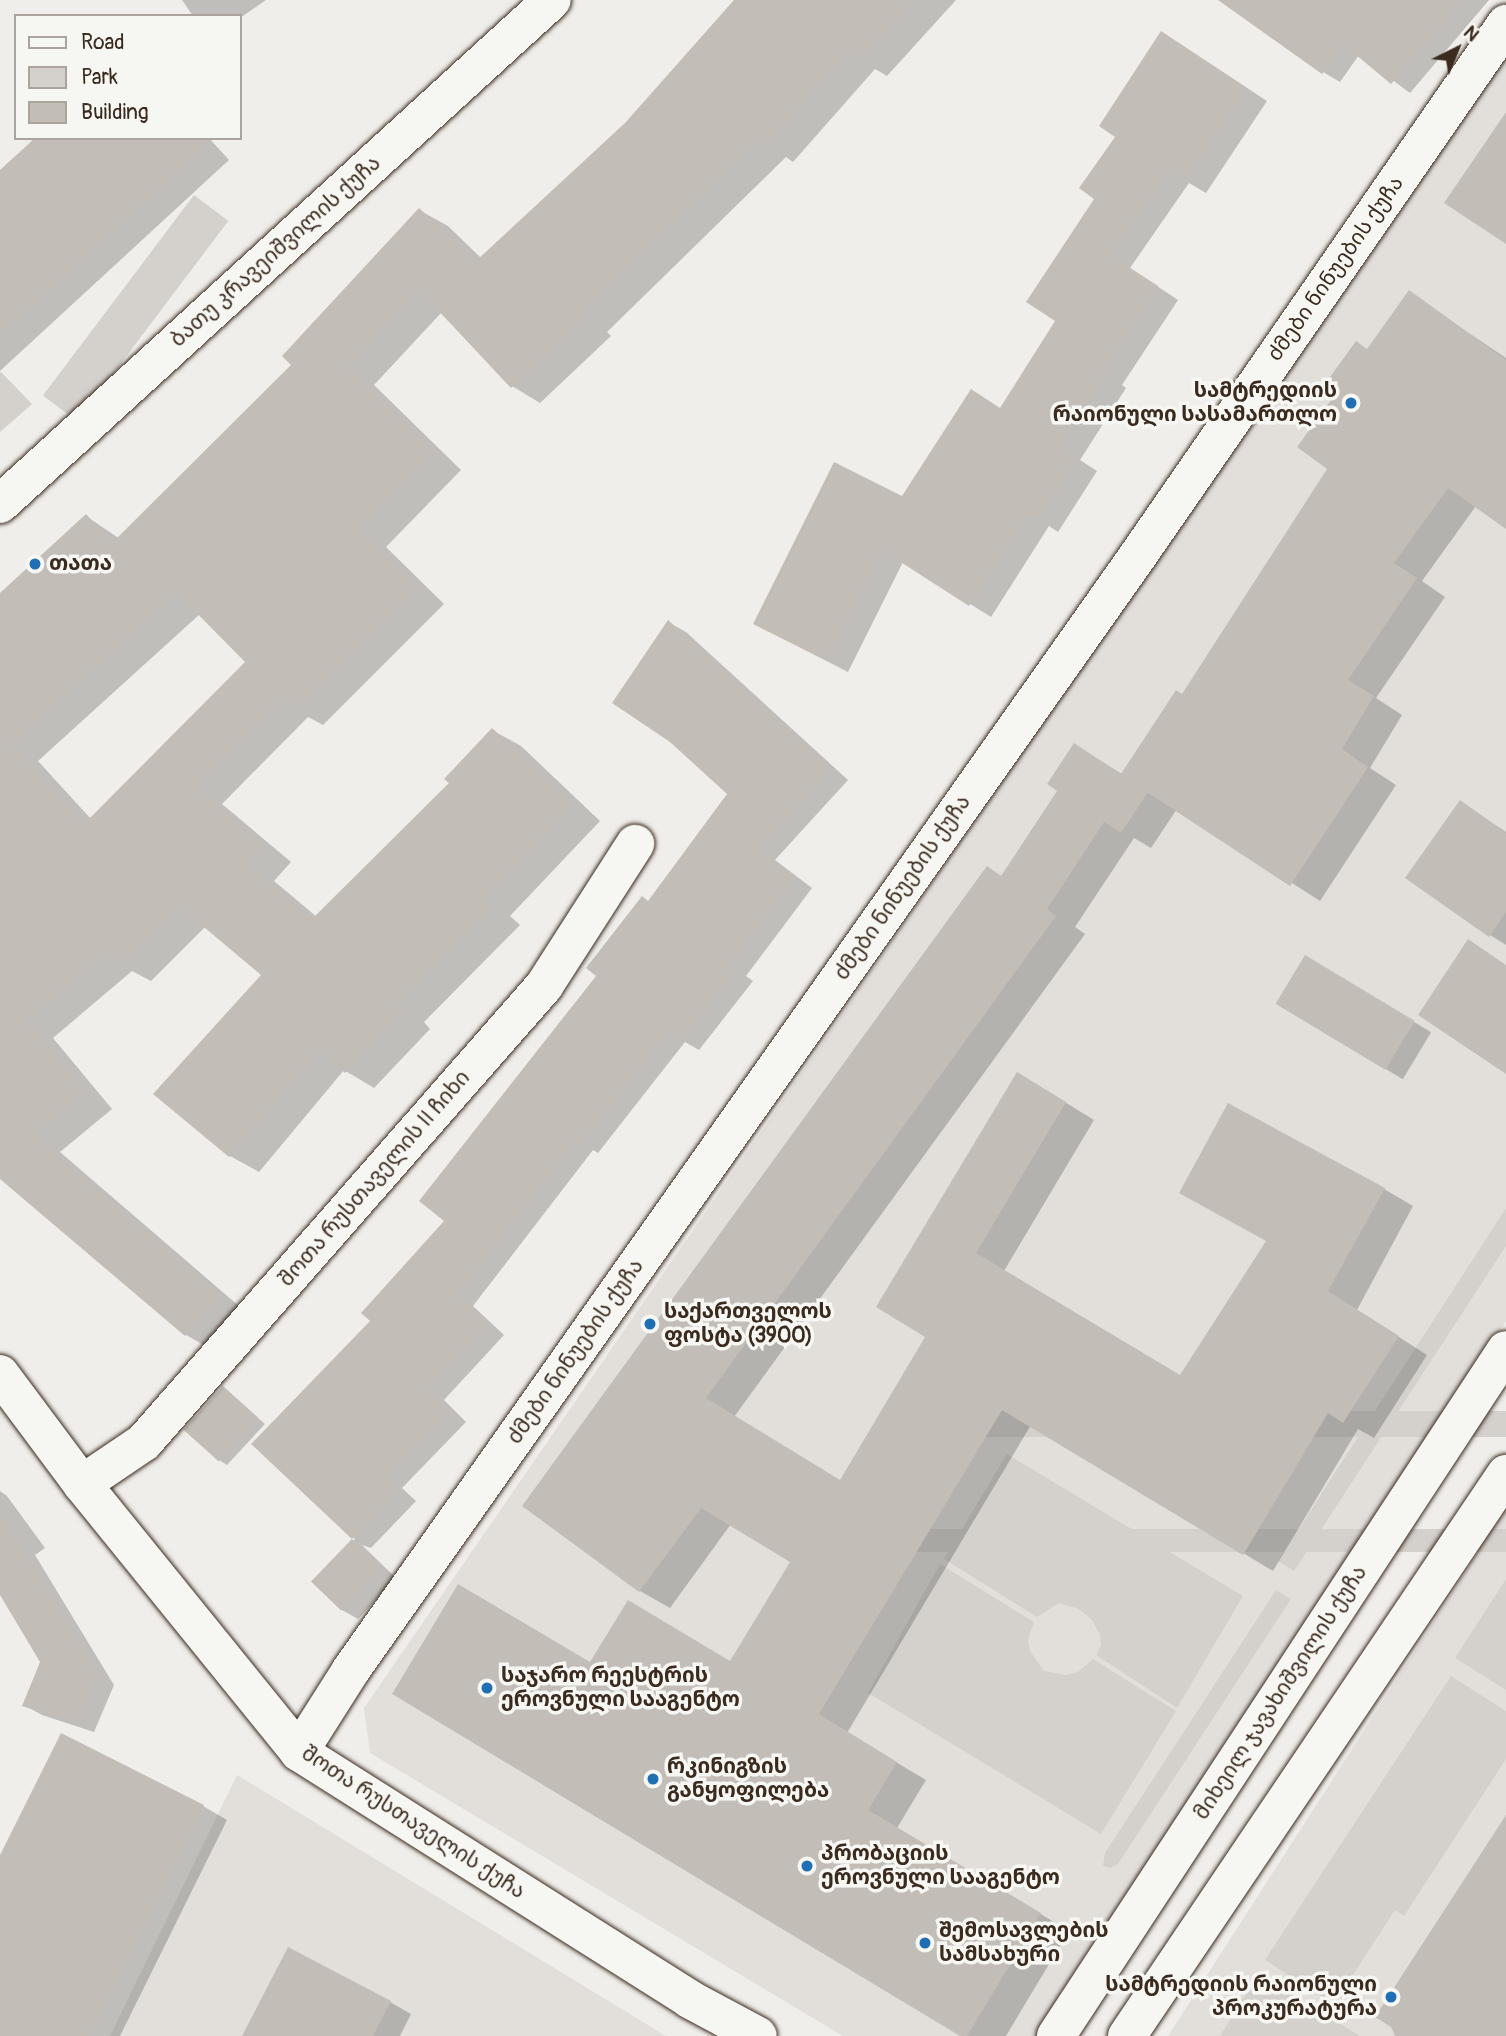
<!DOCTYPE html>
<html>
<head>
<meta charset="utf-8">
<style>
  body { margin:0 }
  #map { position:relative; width:1506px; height:2036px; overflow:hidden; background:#efeeea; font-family:Pangolin,"Noto Sans Georgian",sans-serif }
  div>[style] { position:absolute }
  .built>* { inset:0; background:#e2dfdb }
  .green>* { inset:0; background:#d4d1cc; transform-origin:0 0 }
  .shadow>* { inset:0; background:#0003; transform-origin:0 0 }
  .building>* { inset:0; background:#c2bdb7; transform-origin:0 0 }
  .roads { filter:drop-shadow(0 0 2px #3b2a1e) drop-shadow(0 0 2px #3b2a1e) }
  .street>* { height:38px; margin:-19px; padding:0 19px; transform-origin:19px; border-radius:19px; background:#f6f6f2 }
  .secondary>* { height:38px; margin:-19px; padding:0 19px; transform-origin:19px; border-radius:19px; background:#f6f6f2 }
  .dots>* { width:19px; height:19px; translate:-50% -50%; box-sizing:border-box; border:4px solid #f6f6f2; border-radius:50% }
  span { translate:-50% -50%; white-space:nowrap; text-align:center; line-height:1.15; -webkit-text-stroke:7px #f6f6f2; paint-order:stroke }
  .street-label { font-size:21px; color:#3b2a1e }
  .poi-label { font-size:21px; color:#3b2a1e; font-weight:700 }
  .right { translate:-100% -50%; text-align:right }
  .left { translate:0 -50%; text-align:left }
  .legend { position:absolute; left:14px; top:14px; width:228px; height:126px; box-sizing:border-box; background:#f6f6f2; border:2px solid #aba49d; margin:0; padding:9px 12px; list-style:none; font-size:21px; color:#3b2a1e }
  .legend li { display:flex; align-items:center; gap:14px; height:35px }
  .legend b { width:35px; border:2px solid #aba49d }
  .north { position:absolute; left:1422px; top:14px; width:70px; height:70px; -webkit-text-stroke:5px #f6f6f2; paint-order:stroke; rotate:43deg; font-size:19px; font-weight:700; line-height:28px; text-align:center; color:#3b2a1e }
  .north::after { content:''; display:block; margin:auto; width:24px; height:32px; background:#3b2a1e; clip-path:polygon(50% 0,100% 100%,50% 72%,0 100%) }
</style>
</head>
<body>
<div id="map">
  <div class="built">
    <i style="clip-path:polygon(1506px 50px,1506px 1321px,1039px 2036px,843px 2036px,370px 1753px,364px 1708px)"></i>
    <i style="clip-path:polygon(1506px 1509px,1506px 2036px,1168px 2036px)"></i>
    <i style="clip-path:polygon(237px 1775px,666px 2036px,110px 2036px)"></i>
  </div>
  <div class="green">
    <i style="left:194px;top:195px;width:43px;height:251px;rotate:37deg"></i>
    <i style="clip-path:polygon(1px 372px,32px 404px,0 432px,0 373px)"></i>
    <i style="clip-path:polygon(1506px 1208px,1506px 1246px,1294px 1571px,1278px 1561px)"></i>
    <i style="left:1506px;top:1411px;width:26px;height:582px;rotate:90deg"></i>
    <i style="clip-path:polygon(1007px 1454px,1243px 1596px,1177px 1708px,1096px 1655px,1101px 1645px,1100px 1635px,1092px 1620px,1079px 1609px,1059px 1603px,1037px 1617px,944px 1559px)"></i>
    <i style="left:1506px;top:1529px;width:23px;height:604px;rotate:90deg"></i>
    <i style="clip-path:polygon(940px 1564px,1034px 1622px,1028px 1640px,1030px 1651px,1044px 1671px,1066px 1675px,1078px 1672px,1093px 1659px,1176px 1711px,1101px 1834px,868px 1693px)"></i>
    <i style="clip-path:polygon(1506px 1579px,1506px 1690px,1455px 1658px)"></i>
    <i style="clip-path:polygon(1276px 1590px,1291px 1599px,1118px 1864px,1110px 1868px,1103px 1866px,1105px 1853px)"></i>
    <i style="clip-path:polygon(1451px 1676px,1506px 1711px,1506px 1759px,1404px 1916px,1395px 1910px,1334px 2004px,1265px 1960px)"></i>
    <i style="clip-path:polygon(1259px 1973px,1360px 2036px,1220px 2036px)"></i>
  </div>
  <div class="shadow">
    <i style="clip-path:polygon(182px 0,266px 0,240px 18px,240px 16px,193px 16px)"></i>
    <i style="clip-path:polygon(evenodd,737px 0,956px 0,887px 76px,875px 69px,793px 162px,786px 157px,607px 332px,611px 336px,540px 403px,512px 386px,442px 312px,374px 385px,461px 470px,386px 547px,444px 604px,323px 725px,308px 717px,222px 804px,291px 862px,274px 881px,317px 917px,451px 783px,492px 730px,521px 746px,600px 821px,510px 916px,520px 925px,424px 1022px,430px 1029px,374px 1088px,344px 1070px,259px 1172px,230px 1156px,156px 1094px,263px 975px,206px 926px,151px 981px,132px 971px,53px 1038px,112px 1109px,60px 1152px,247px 1313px,215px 1351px,186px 1335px,34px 1206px,0 1165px,0 595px,86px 516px,120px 539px,294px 365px,419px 210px,448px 226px,481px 258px,626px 124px,737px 0,200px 614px,248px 662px,91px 819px,38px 761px,200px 614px)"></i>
    <i style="clip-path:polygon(1268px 0,1489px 0,1410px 93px,1359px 55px,1340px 82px,1323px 72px)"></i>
    <i style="clip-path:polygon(1183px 46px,1267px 101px,1206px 193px,1189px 183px,1130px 268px,1178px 300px,1122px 385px,1126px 388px,1080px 460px,1097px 471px,1058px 532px,1049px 526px,991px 617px,903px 562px,848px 672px,776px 635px,902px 498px,1001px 409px,1057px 321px,1097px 198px)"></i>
    <i style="clip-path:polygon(209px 138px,229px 160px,0 371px,0 173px)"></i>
    <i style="clip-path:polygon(1409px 293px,1506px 358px,1506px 527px,1476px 506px,1422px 581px,1445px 597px,1376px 698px,1402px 715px,1370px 768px,1396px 785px,1320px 901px,1177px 809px,1151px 848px,1134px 838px,1075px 927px,1085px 934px,734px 1417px,841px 1481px,927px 1336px,1047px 1091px,1094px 1120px,1004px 1271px,1181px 1377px,1384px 1189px,1413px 1206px,1357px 1310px,1427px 1355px,1374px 1438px,1358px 1429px,1273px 1571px,1031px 1425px,847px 1733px,926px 1780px,897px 1828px,1069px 1931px,1006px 2036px,964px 2036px,591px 1664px,731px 1663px,793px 1561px,731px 1524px,670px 1608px,640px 1591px,525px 1506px,988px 868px,1003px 877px,1059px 790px,1074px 745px,1122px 774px,1183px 696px,1329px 468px,1368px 350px)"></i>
    <i style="clip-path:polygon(668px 622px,686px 632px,848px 780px,775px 860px,812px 888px,746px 976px,753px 981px,699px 1050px,685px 1042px,598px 1153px,593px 1150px,473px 1306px,504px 1335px,444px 1400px,466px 1422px,402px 1488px,416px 1501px,371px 1548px,362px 1545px,396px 1578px,358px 1619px,342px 1610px,314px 1583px,355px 1539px,254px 1444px,372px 1321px,447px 1221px,599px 976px,730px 794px)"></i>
    <i style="clip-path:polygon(1461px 802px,1506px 832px,1506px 945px,1490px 935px)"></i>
    <i style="left:1306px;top:957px;width:146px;height:55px;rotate:31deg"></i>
    <i style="clip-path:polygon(223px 1388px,265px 1424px,227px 1465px,219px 1460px)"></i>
    <i style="clip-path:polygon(0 1491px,7px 1496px,45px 1548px,35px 1555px,114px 1685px,94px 1732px,42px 1715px,24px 1705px,42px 1661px,0 1594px)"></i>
    <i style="clip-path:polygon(203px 1806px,227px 1820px,120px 2036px,6px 2036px,0 2033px,0 1859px)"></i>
    <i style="clip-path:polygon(390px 2002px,411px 2014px,400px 2036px,244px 2036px)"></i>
  </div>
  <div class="building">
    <i style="clip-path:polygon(evenodd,734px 0,913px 0,858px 61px,848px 52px,764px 147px,757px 141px,580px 314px,584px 319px,511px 388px,419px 290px,347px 368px,434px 453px,359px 529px,417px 587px,294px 710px,282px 699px,195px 786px,264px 845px,247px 864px,312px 919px,449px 783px,444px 779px,492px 728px,573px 804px,483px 898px,492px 908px,396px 1005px,403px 1011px,345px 1073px,319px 1049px,229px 1157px,153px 1094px,261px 975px,180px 907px,121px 966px,107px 952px,26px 1021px,85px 1092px,33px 1135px,220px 1295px,185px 1336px,0 1179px,0 593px,86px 514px,112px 543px,291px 365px,282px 356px,419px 208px,476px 261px,625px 123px,734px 0,177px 593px,245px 662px,84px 824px,11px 744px,177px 593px)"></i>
    <i style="clip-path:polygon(1218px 0,1463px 0,1391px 84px,1343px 44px,1322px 74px)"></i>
    <i style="clip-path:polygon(1161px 31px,1247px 88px,1184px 182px,1168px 172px,1110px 255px,1158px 286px,1102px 372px,1106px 374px,1060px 447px,1077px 458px,1037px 521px,1027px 515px,969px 606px,882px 550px,827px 661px,753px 624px,834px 462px,902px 496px,971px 389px,1000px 408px,1055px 321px,1026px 302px,1094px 199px,1079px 188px,1115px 137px,1099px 126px)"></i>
    <i style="clip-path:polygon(1506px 112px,1506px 244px,1444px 203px)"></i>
    <i style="clip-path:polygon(35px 138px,214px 138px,0 335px,0 170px)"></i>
    <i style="clip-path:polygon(1409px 290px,1506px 360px,1506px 529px,1448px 488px,1394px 563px,1417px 578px,1348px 680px,1374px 696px,1342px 749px,1368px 767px,1290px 886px,1136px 785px,1148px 792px,1121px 833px,1104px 822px,1047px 909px,1056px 916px,706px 1398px,840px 1480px,925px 1337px,876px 1307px,1017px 1072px,1066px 1102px,976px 1253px,1180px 1375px,1266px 1241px,1179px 1193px,1228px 1103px,1385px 1188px,1328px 1291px,1399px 1336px,1343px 1423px,1328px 1413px,1243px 1555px,1002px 1410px,819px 1714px,897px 1762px,868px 1810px,1041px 1913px,967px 2036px,960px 2036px,392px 1694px,458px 1584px,590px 1662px,628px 1600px,730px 1661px,790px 1562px,701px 1508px,639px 1592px,522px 1506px,987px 866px,1001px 876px,1057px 791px,1047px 784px,1074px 743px,1121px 774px,1176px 690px,1182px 694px,1327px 469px,1297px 447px,1334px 396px,1322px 388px,1356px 341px,1367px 349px)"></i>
    <i style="clip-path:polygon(668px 620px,831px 769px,758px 849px,795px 876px,729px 965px,736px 970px,680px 1042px,668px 1032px,580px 1144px,575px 1141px,457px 1295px,487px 1323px,427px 1389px,450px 1411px,386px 1477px,399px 1490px,352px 1539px,251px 1444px,370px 1321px,361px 1313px,444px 1221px,419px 1201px,596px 976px,586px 968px,642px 896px,648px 901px,727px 794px,670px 742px,612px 703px)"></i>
    <i style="clip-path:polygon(1460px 800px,1506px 833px,1506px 912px,1489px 937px,1405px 878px)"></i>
    <i style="clip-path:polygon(1468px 939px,1506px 965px,1506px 1074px,1418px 1015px)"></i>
    <i style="left:1305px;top:955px;width:128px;height:57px;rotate:31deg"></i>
    <i style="left:223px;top:1386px;width:47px;height:59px;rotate:42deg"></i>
    <i style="clip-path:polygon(0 1513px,97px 1674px,76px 1723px,22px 1706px,40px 1662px,0 1595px)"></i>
    <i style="left:352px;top:1539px;width:42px;height:59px;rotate:44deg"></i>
    <i style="clip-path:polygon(61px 1733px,204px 1805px,89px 2036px,0 2036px,0 1855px)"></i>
    <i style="clip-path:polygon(1506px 1815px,1506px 2036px,1395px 2036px,1391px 2027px,1375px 2017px)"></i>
    <i style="clip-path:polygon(288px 1947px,391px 2001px,373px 2036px,242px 2036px)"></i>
  </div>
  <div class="roads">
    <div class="street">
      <i style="left:82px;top:1484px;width:75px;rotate:-34.1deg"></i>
      <i style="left:144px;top:1442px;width:607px;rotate:-48.74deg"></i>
      <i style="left:544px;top:986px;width:169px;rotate:-57.3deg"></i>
      <i style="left:299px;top:1752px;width:97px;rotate:-57.6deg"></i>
      <i style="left:351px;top:1670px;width:1366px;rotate:-54.77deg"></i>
      <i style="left:1139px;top:554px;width:645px;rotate:-55.3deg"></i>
    </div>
    <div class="secondary">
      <i style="left:0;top:504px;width:747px;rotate:-42.4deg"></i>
      <i style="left:0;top:1374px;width:137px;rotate:53.3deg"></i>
      <i style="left:82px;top:1484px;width:345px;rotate:51deg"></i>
      <i style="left:299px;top:1752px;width:462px;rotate:32.3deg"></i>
      <i style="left:689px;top:1999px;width:78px;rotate:28.2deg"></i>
      <i style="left:1056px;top:2036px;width:820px;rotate:-56.74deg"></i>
      <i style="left:1127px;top:2036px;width:678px;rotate:-56.01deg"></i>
    </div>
  </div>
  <div class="dots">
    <i style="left:1351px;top:403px;background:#1f6fb2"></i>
    <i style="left:35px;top:564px;background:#1f6fb2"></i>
    <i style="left:650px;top:1324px;background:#1f6fb2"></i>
    <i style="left:487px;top:1688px;background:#1f6fb2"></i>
    <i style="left:653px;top:1779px;background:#1f6fb2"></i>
    <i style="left:807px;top:1866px;background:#1f6fb2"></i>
    <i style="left:925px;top:1943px;background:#1f6fb2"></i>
    <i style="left:1391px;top:1997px;background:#1f6fb2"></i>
  </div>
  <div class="street-label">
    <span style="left:276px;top:252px;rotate:-42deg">ბათუ კრავეიშვილის ქუჩა</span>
    <span style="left:1336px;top:269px;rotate:-55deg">ძმები ნინუების ქუჩა</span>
    <span style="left:903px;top:888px;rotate:-55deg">ძმები ნინუების ქუჩა</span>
    <span style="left:375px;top:1179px;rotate:-49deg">შოთა რუსთაველის II ჩიხი</span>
    <span style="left:576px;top:1352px;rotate:-55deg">ძმები ნინუების ქუჩა</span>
    <span style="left:1281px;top:1693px;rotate:-57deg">მიხეილ ჯავახიშვილის ქუჩა</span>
    <span style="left:413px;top:1823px;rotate:33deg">შოთა რუსთაველის ქუჩა</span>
  </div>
  <div class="poi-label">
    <span class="right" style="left:1337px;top:403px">სამტრედიის<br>რაიონული სასამართლო</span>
    <span class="left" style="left:49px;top:564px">თათა</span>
    <span class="left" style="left:664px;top:1324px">საქართველოს<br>ფოსტა (3900)</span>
    <span class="left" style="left:501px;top:1688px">საჯარო რეესტრის<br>ეროვნული სააგენტო</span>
    <span class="left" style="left:667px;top:1779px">რკინიგზის<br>განყოფილება</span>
    <span class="left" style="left:821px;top:1866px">პრობაციის<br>ეროვნული სააგენტო</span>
    <span class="left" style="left:939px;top:1943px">შემოსავლების<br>სამსახური</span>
    <span class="right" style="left:1377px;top:1997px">სამტრედიის რაიონული<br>პროკურატურა</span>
  </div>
  <ul class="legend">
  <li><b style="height:9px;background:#f6f6f2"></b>Road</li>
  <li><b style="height:19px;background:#d4d1cc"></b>Park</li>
  <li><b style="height:19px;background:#c2bdb7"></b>Building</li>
  </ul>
  <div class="north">N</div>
</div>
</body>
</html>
